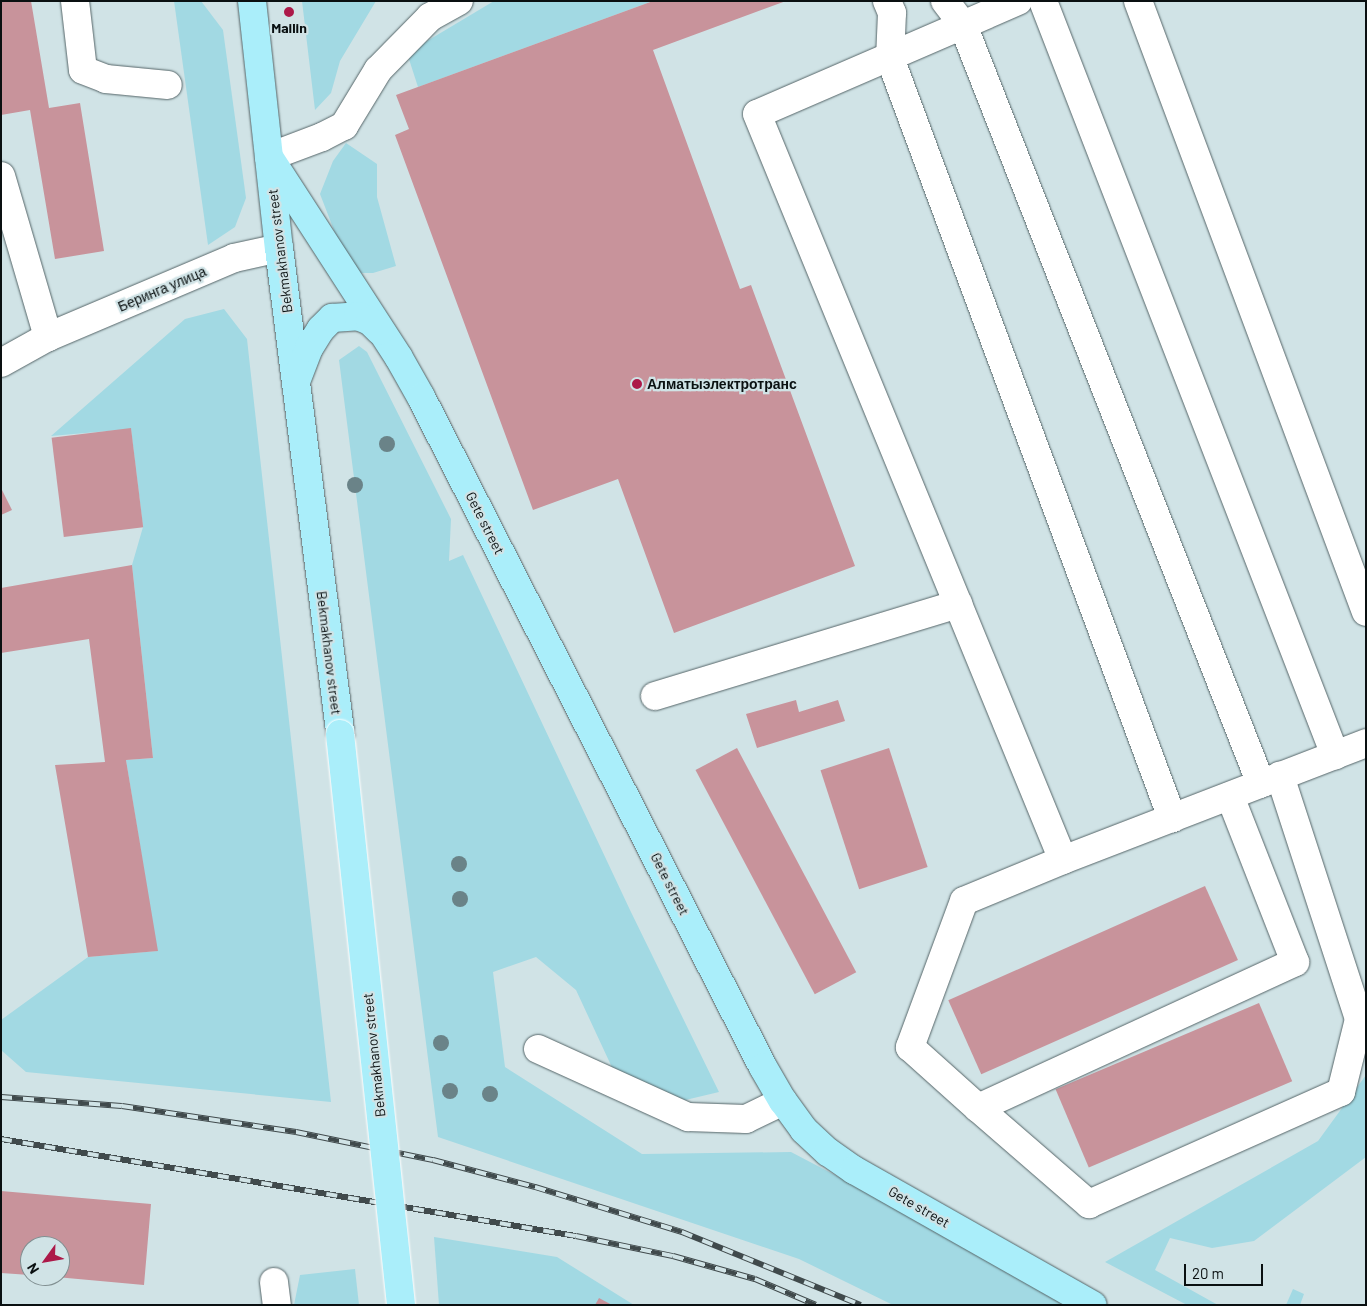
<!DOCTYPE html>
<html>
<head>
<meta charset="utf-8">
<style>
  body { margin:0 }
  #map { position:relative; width:1367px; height:1306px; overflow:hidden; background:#d0e3e6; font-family:Barlow,sans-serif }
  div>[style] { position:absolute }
  .green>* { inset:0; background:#a2d9e3 }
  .building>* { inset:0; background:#c8939b; transform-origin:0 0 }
  .roads { filter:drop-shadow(0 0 1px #556568) drop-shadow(0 0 1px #556568) }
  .minor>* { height:28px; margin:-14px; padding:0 14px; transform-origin:14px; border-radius:14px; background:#fff }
  .major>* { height:28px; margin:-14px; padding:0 14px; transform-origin:14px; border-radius:14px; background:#aaeefa }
  .rail>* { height:5.5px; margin-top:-2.75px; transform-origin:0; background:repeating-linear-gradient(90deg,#d0e3e6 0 11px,#404a4c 0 22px); box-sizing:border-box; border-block:1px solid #404a4c }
  .bridges { filter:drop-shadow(0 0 1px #fff) drop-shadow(0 0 1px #fff) }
  .major-bridge>* { height:28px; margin:-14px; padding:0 14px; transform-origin:14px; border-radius:14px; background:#aaeefa }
  .trees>* { width:16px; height:16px; margin:-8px; border-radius:50%; background:#6a8388 }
  .dots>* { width:14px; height:14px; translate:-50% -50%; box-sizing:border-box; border:2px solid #d0e3e6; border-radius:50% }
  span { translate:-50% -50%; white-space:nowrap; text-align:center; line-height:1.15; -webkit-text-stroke:4.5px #d0e3e6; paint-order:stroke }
  .poi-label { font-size:14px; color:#0a1011; font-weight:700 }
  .left { translate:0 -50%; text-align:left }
  .street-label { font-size:14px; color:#0a1011 }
  .frame { position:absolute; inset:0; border:2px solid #0a1011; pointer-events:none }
  .north { position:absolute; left:20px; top:1236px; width:50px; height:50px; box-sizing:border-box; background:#d0e3e6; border:1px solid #818f91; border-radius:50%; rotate:238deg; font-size:14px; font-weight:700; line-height:20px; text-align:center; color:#0a1011 }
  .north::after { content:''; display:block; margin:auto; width:18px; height:22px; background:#ac1949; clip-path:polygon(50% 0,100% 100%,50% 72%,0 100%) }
  .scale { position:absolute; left:1184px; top:1264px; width:79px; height:22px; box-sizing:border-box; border:2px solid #0a1011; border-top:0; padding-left:6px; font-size:15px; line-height:18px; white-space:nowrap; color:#0a1011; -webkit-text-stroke:4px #d0e3e6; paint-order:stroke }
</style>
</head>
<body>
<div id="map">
  <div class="green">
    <i style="clip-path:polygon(174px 1px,201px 1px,223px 30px,246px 198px,235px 227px,208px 245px)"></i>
    <i style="clip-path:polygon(302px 1px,376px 1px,340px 61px,331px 93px,315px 110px)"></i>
    <i style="clip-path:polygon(494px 1px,653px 1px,418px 87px,407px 53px)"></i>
    <i style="clip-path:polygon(346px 143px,377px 164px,377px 197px,396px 266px,373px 273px,360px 273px,337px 238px,320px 194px,333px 161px)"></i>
    <i style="clip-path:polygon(224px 309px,247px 339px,331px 1102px,26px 1072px,1px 1050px,1px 1020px,88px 957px,157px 951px,126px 760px,153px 758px,132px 565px,143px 527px,131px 429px,51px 436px,185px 319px)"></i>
    <i style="clip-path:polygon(359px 346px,367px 352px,451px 519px,449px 561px,463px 555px,630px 910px,719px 1092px,677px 1102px,616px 1076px,576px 990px,536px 957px,493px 972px,505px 1067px,642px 1154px,791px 1152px,1083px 1305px,893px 1305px,799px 1259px,438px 1137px,339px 360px)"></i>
    <i style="clip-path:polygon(1366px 1075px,1366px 1157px,1254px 1241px,1212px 1248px,1170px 1238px,1155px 1270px,1218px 1305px,1187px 1305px,1105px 1262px,1318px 1141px)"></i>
    <i style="clip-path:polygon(434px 1237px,557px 1257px,634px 1305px,439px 1305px)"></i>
    <i style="clip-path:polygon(355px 1269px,359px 1305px,294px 1305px,300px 1275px)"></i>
    <i style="clip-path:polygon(1293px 1289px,1304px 1294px,1300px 1305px,1286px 1305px)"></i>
  </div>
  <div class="building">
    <i style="clip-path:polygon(1px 1px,31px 1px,49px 108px,80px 103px,104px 251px,55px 259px,30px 110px,1px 115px)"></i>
    <i style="clip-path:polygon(653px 1px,786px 1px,653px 50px,740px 289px,751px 285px,855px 566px,674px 633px,618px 479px,533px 510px,395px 135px,409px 129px,396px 95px)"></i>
    <i style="left:131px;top:428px;width:100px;height:80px;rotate:83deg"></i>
    <i style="clip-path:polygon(1px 488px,12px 510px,1px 515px)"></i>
    <i style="clip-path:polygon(132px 565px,153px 758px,126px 760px,158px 951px,88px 957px,55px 765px,105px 762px,89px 639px,1px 653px,1px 588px)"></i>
    <i style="clip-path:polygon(796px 700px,799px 712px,838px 700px,845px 721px,757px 748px,746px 714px)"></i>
    <i style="left:737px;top:748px;width:254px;height:47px;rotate:62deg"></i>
    <i style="left:889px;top:748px;width:125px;height:72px;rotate:72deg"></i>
    <i style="left:1205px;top:886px;width:81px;height:281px;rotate:66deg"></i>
    <i style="left:1259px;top:1003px;width:85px;height:221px;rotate:67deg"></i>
    <i style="clip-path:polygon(1px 1191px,151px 1204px,144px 1285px,56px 1277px,60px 1276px,60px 1246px,30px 1246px,30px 1275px,1px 1273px)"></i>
    <i style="clip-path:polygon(599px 1298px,612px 1305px,595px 1305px)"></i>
  </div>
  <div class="roads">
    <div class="minor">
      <i style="left:75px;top:1px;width:69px;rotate:83.4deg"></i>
      <i style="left:83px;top:70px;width:25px;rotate:21deg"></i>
      <i style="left:106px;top:79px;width:62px;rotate:5.5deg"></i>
      <i style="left:887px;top:1px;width:13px;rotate:67deg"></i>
      <i style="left:892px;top:13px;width:45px;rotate:92.5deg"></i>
      <i style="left:890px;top:58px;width:811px;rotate:69.64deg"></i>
      <i style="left:945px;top:1px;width:30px;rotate:53deg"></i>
      <i style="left:963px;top:25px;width:815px;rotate:68.56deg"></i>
      <i style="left:1018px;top:1px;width:284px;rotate:156.6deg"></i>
      <i style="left:757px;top:114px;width:806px;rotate:67.7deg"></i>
      <i style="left:1063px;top:860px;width:325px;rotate:-21.1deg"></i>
      <i style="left:1043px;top:1px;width:809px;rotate:68.83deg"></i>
      <i style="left:1138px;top:1px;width:652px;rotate:69.54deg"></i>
      <i style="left:269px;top:157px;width:57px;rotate:-20.7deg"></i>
      <i style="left:322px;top:137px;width:25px;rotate:-27deg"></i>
      <i style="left:344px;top:126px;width:66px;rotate:-58.7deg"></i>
      <i style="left:378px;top:70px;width:74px;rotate:-45.5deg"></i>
      <i style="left:430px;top:17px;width:33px;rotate:-29deg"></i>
      <i style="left:1px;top:176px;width:168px;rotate:73.7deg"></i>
      <i style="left:1px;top:363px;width:54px;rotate:-29deg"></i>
      <i style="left:48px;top:337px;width:202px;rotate:-23deg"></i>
      <i style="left:234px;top:258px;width:46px;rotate:-12.5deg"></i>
      <i style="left:655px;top:696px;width:317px;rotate:-16.9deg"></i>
      <i style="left:1063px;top:860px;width:107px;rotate:157.5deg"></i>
      <i style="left:964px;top:901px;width:156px;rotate:110.3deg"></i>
      <i style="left:910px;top:1047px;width:91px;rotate:41.9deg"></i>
      <i style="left:978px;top:1108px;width:349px;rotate:-24.7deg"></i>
      <i style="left:1295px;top:962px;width:178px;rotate:-111.4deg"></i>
      <i style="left:538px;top:1049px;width:165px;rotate:24.4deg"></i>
      <i style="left:688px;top:1117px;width:58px;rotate:2deg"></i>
      <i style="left:746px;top:1119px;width:41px;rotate:-25.9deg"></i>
      <i style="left:978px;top:1108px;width:147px;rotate:40.9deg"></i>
      <i style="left:1089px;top:1204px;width:276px;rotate:-24deg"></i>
      <i style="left:1341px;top:1092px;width:75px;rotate:-76.1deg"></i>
      <i style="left:1359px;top:1019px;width:256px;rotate:-108deg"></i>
      <i style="left:274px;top:1282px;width:23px;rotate:83deg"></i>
    </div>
    <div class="major">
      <i style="left:252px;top:1px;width:248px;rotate:83.8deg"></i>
      <i style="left:279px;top:248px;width:490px;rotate:82.8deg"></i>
      <i style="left:269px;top:157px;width:239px;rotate:57.1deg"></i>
      <i style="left:399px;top:358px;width:45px;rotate:60.6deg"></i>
      <i style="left:421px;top:397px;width:752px;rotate:62.96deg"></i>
      <i style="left:763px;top:1067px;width:39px;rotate:60deg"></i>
      <i style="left:783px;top:1101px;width:36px;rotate:54deg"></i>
      <i style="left:804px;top:1130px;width:33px;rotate:43deg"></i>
      <i style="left:828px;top:1152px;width:32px;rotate:35deg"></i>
      <i style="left:854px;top:1170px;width:274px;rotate:29.5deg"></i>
      <i style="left:297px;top:379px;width:33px;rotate:-69deg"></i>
      <i style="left:309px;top:348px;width:22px;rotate:-58deg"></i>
      <i style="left:321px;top:329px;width:16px;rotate:-45deg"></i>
      <i style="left:332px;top:318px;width:26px;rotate:-4deg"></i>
      <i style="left:358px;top:316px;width:13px;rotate:23deg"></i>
      <i style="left:370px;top:321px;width:14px;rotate:45deg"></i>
    </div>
  </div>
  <div class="rail">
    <i style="left:1px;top:1097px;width:121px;rotate:4.3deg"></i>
    <i style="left:122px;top:1106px;width:176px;rotate:8.5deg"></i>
    <i style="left:296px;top:1132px;width:140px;rotate:11.6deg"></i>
    <i style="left:433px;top:1160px;width:106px;rotate:14.8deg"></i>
    <i style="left:535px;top:1187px;width:154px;rotate:17deg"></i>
    <i style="left:682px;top:1232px;width:193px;rotate:22.2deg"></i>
    <i style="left:1px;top:1139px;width:583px;rotate:9.58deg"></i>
    <i style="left:576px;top:1236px;width:99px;rotate:11.7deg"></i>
    <i style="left:673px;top:1256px;width:85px;rotate:15.7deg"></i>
    <i style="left:755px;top:1279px;width:66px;rotate:23.1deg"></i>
  </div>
  <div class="bridges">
    <div class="major-bridge">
      <i style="left:340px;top:734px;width:574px;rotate:83.9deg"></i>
    </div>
  </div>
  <div class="trees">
    <i style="left:387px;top:444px"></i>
    <i style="left:355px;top:485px"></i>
    <i style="left:459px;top:864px"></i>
    <i style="left:460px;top:899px"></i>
    <i style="left:441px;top:1043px"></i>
    <i style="left:450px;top:1091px"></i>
    <i style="left:490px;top:1094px"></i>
  </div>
  <div class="dots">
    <i style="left:289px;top:12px;background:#ac1949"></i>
    <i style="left:637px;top:384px;background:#ac1949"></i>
  </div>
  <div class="poi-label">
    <span style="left:289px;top:28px">Mailin</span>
    <span class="left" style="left:647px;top:384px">Алматыэлектротранс</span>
  </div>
  <div class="street-label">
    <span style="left:280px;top:251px;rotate:-97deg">Bekmakhanov street</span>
    <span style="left:162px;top:289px;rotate:-23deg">Беринга улица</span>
    <span style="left:485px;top:523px;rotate:63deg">Gete street</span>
    <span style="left:329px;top:653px;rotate:83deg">Bekmakhanov street</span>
    <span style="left:670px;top:884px;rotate:63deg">Gete street</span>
    <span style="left:374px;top:1055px;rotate:-96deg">Bekmakhanov street</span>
    <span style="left:919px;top:1207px;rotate:30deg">Gete street</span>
  </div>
  <div class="frame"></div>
  <div class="north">N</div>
  <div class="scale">20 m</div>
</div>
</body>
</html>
